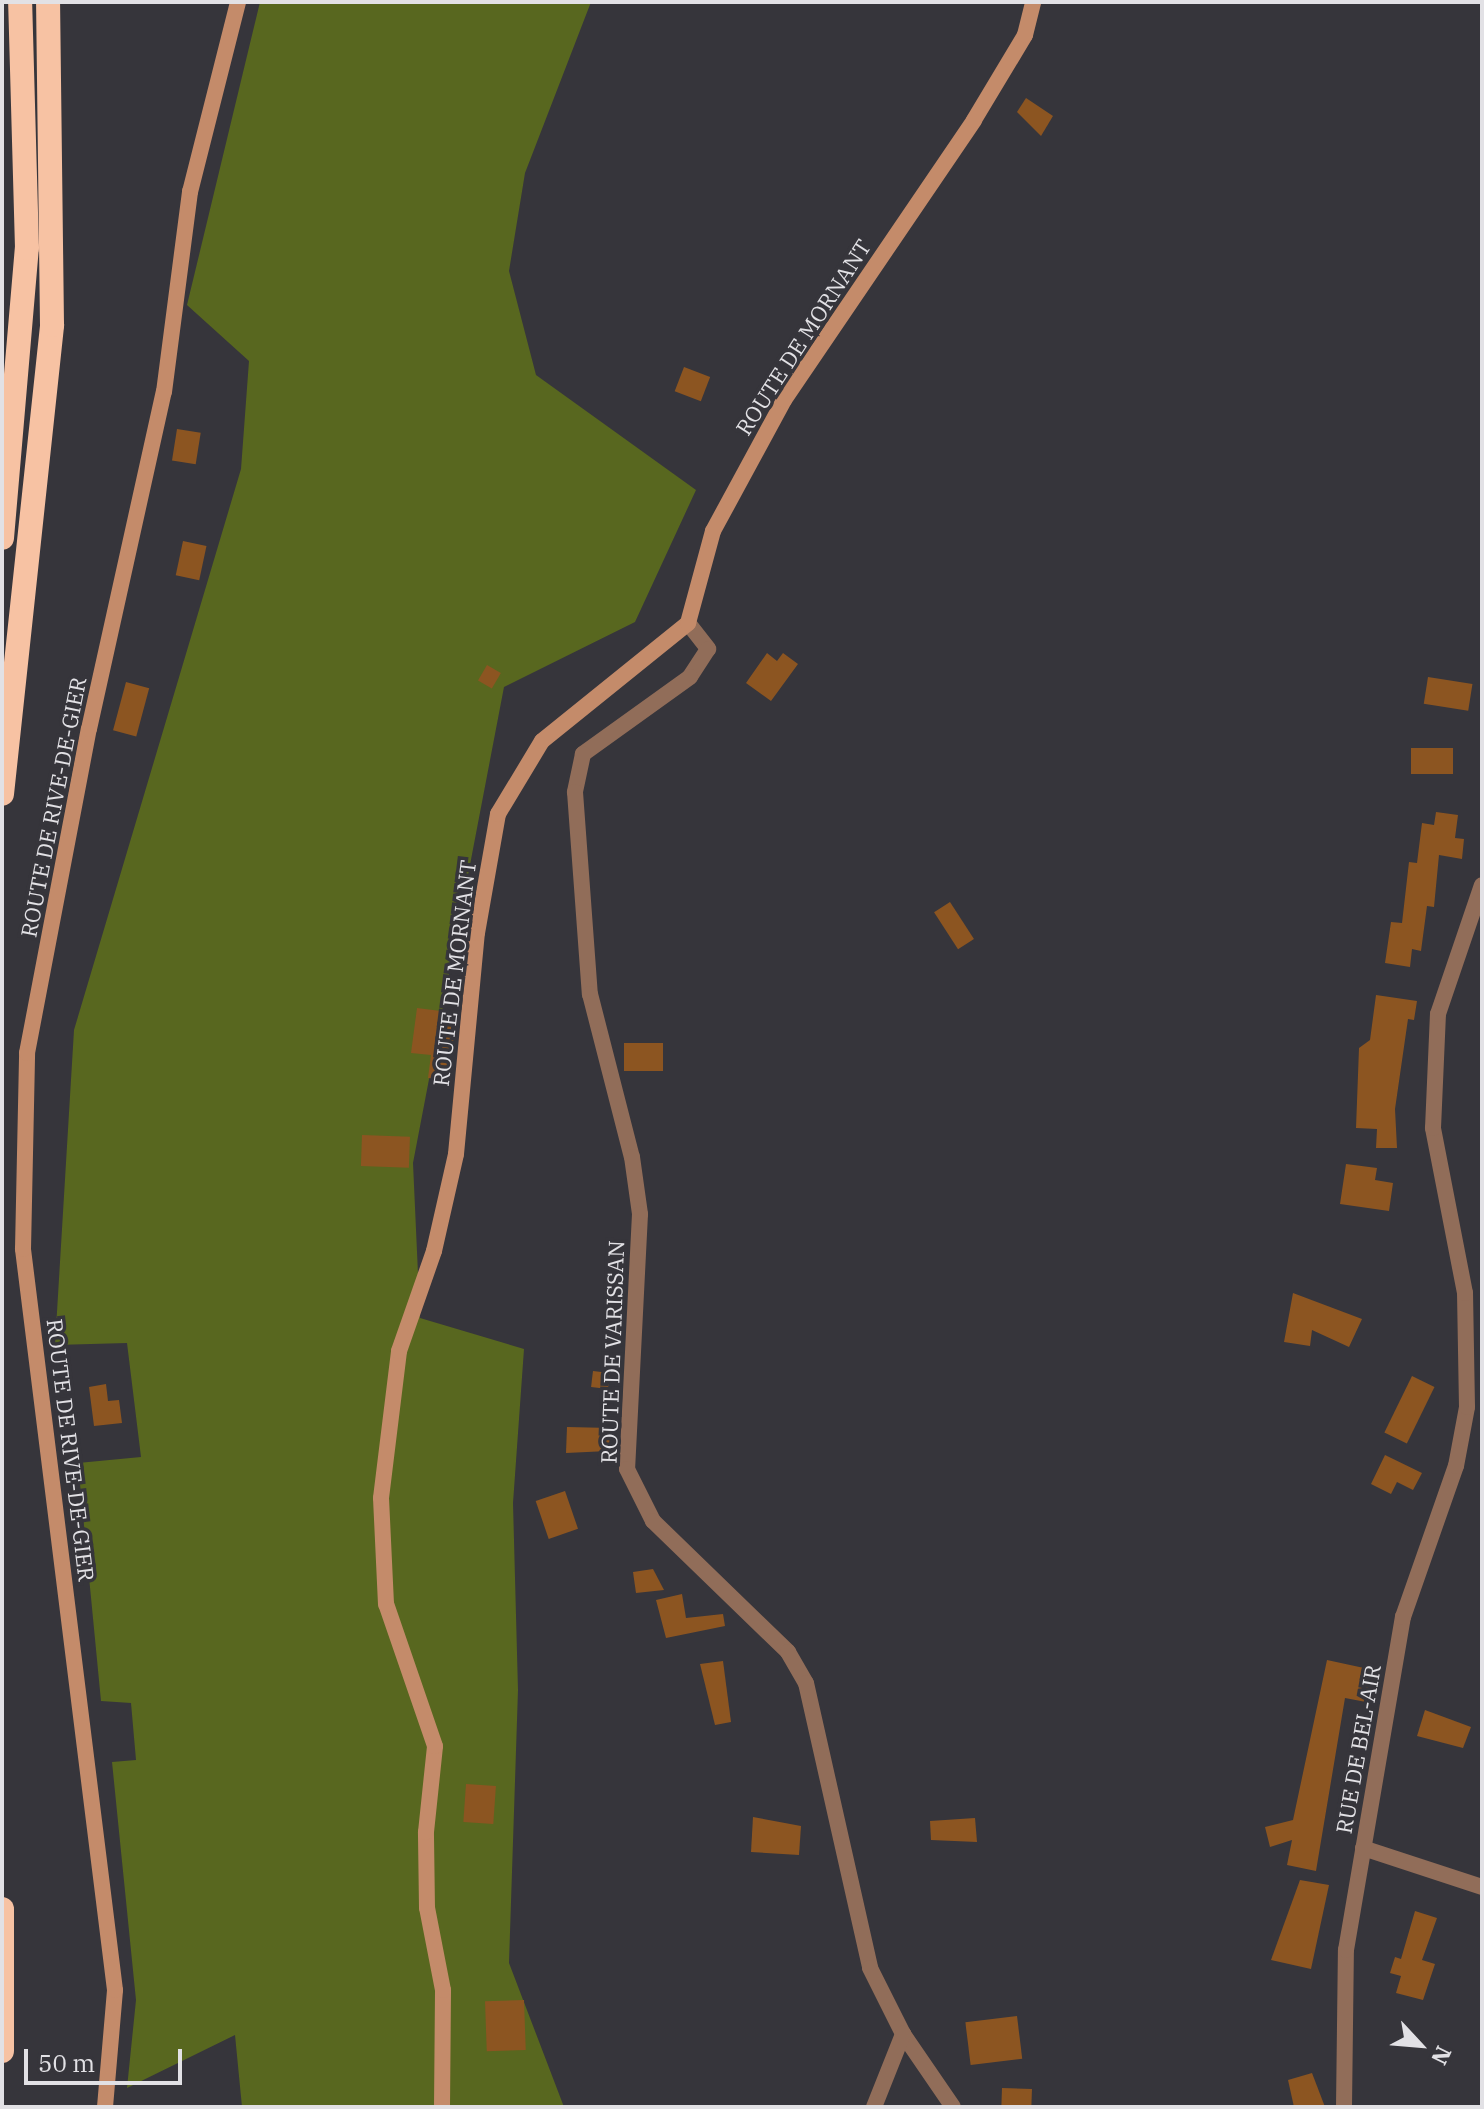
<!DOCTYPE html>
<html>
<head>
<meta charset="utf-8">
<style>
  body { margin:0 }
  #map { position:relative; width:1484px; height:2109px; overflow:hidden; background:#36353b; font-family:"IBM Plex Serif",serif }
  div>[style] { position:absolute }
  .forest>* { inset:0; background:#58671f }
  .building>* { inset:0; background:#8c5521; transform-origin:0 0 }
  .minor>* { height:16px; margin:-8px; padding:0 8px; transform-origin:8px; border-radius:8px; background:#916d59 }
  .secondary>* { height:16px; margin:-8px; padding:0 8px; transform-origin:8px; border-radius:8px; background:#c48b6a }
  .motorway>* { height:24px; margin:-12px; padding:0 12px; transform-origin:12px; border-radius:12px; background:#f7c2a3 }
  span { translate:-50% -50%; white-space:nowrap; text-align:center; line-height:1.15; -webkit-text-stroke:7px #36353b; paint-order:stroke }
  .street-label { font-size:22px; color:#e2e1e5 }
  .frame { position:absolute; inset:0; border:4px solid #e2e1e5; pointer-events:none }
  .north { position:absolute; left:1380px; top:2005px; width:80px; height:80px; -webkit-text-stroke:6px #36353b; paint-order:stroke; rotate:116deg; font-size:22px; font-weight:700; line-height:32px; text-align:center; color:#e2e1e5 }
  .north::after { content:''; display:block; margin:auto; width:28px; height:36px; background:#e2e1e5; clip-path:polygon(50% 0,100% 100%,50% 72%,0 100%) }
  .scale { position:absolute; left:24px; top:2049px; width:158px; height:36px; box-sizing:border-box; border:4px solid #e2e1e5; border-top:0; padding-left:10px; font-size:24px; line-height:28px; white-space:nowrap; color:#e2e1e5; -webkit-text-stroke:6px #36353b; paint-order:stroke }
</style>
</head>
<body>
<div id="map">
  <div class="forest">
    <i style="clip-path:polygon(260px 2px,591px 2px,525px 173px,509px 271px,536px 375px,696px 490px,635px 622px,504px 687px,413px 1163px,420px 1318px,524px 1349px,513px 1503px,518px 1690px,509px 1963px,564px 2107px,242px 2107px,235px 2035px,127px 2088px,136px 2000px,112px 1762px,136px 1760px,131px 1703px,101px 1701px,78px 1463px,141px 1457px,127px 1343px,55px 1345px,74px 1030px,241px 469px,249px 361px,187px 305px)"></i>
  </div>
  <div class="building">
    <i style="clip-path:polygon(1026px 98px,1053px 116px,1041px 136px,1017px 112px)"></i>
    <i style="left:684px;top:367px;width:28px;height:26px;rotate:21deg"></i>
    <i style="left:177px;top:429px;width:24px;height:32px;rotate:9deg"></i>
    <i style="left:183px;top:541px;width:24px;height:35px;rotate:12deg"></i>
    <i style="clip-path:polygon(767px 653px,777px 661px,783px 653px,798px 664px,771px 701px,746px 683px)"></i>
    <i style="left:487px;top:665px;width:16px;height:18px;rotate:30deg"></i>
    <i style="left:1428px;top:677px;width:45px;height:27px;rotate:9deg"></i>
    <i style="left:126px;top:682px;width:24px;height:50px;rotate:15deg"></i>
    <i style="left:1411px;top:748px;width:42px;height:26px"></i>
    <i style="clip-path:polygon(1436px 812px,1458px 815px,1455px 838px,1464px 839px,1462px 859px,1439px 855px,1434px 907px,1427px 906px,1421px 951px,1412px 949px,1410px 967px,1385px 963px,1391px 922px,1402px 923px,1409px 862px,1417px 863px,1422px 823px,1434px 825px)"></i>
    <i style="left:950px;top:902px;width:44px;height:19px;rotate:57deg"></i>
    <i style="clip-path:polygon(1376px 995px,1417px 1001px,1414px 1020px,1408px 1019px,1395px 1109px,1397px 1148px,1376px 1148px,1377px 1129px,1356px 1128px,1359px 1048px,1370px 1040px)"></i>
    <i style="clip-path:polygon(417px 1008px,457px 1013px,448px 1080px,428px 1078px,431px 1055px,411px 1053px)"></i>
    <i style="left:663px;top:1043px;width:28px;height:39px;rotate:90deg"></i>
    <i style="left:362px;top:1135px;width:48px;height:31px;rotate:2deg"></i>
    <i style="clip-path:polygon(1346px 1164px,1377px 1168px,1375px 1180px,1393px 1183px,1389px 1211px,1340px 1204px)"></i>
    <i style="clip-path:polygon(1293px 1293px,1362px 1319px,1349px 1347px,1312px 1330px,1310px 1346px,1284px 1342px)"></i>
    <i style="left:593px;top:1371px;width:17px;height:16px;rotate:7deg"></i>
    <i style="left:1412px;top:1376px;width:25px;height:63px;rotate:26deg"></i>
    <i style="clip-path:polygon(106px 1384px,108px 1401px,119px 1400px,122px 1423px,94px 1426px,89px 1387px)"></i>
    <i style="clip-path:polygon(567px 1427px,611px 1428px,608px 1451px,566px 1453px)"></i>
    <i style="clip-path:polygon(1385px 1455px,1422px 1473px,1413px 1490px,1397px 1482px,1391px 1494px,1371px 1484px)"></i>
    <i style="left:565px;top:1491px;width:40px;height:31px;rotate:71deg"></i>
    <i style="clip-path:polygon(653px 1569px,664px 1590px,636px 1593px,633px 1572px)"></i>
    <i style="clip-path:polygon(682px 1594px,686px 1618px,723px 1614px,725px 1626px,666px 1638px,656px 1600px)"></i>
    <i style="clip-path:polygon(1327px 1660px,1364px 1668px,1361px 1677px,1371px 1680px,1366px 1702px,1345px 1698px,1316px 1871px,1287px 1865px,1292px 1840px,1270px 1847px,1265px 1827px,1293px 1820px)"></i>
    <i style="clip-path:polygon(723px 1661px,731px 1722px,715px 1725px,700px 1664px)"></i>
    <i style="clip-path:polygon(1425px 1710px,1471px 1727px,1463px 1748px,1417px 1736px)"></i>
    <i style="left:466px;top:1784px;width:30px;height:38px;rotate:4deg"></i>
    <i style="clip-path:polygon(753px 1817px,801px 1826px,799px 1855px,751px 1852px)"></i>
    <i style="clip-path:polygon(975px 1818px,977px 1842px,931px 1840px,930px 1821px)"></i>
    <i style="clip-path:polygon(1300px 1880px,1329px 1885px,1311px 1969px,1271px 1960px)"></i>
    <i style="clip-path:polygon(1415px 1911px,1437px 1918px,1422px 1960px,1435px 1964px,1423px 2000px,1396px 1993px,1401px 1976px,1390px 1973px,1395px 1957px,1401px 1959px)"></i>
    <i style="left:524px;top:2000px;width:50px;height:39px;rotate:88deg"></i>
    <i style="left:1017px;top:2016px;width:43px;height:52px;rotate:83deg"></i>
    <i style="clip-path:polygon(1312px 2073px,1325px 2107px,1294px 2107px,1288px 2080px)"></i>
    <i style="left:1002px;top:2088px;width:30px;height:19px;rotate:2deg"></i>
  </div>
  <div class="minor">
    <i style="left:688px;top:623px;width:33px;rotate:52deg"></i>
    <i style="left:708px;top:649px;width:33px;rotate:123deg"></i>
    <i style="left:690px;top:677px;width:132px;rotate:144.3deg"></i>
    <i style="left:583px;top:754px;width:39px;rotate:102deg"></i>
    <i style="left:575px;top:792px;width:203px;rotate:85.8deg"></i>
    <i style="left:590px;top:994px;width:168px;rotate:75.6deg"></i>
    <i style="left:632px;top:1157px;width:58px;rotate:82deg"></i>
    <i style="left:640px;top:1214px;width:255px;rotate:92.9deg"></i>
    <i style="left:627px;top:1469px;width:58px;rotate:63.4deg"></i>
    <i style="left:653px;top:1521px;width:188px;rotate:44.1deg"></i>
    <i style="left:788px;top:1652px;width:36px;rotate:60deg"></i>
    <i style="left:806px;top:1683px;width:292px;rotate:77.3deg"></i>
    <i style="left:870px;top:1968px;width:74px;rotate:63.4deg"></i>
    <i style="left:903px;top:2034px;width:88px;rotate:55.6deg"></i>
    <i style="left:1363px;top:1848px;width:125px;rotate:18.1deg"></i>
    <i style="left:874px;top:2107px;width:79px;rotate:-68.3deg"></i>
    <i style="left:1344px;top:2107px;width:157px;rotate:-89.3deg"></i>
    <i style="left:1346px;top:1950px;width:338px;rotate:-80.3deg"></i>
    <i style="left:1403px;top:1617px;width:160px;rotate:-70.7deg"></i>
    <i style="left:1456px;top:1466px;width:60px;rotate:-79.4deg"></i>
    <i style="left:1467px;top:1407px;width:114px;rotate:-91deg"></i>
    <i style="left:1465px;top:1293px;width:168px;rotate:-101deg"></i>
    <i style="left:1433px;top:1128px;width:114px;rotate:-87.5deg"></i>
    <i style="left:1438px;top:1014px;width:136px;rotate:-71.2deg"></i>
  </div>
  <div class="secondary">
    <i style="left:105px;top:2107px;width:117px;rotate:-85.1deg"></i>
    <i style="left:115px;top:1990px;width:747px;rotate:-97.08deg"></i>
    <i style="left:23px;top:1249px;width:196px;rotate:-88.8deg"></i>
    <i style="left:27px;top:1053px;width:330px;rotate:-79.2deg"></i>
    <i style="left:89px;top:729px;width:345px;rotate:-77.5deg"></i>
    <i style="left:164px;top:392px;width:202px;rotate:-82.6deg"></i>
    <i style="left:190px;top:192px;width:196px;rotate:-75.8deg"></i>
    <i style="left:442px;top:2107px;width:117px;rotate:-89.5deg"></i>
    <i style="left:443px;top:1990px;width:84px;rotate:-101deg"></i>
    <i style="left:427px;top:1908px;width:76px;rotate:-90.8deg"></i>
    <i style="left:426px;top:1832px;width:86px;rotate:-84deg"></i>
    <i style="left:435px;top:1746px;width:150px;rotate:-109deg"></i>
    <i style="left:386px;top:1604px;width:106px;rotate:-92.7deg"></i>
    <i style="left:381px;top:1498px;width:148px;rotate:-83deg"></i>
    <i style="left:399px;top:1351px;width:106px;rotate:-70.7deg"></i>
    <i style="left:434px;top:1251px;width:99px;rotate:-77.2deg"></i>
    <i style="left:456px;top:1154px;width:222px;rotate:-84.6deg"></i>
    <i style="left:477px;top:933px;width:121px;rotate:-80deg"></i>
    <i style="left:498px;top:814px;width:85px;rotate:-58.9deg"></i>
    <i style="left:542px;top:741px;width:188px;rotate:-38.9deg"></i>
    <i style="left:688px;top:623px;width:95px;rotate:-74.8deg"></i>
    <i style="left:713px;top:531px;width:149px;rotate:-61.5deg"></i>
    <i style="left:784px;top:400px;width:338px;rotate:-55.8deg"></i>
    <i style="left:974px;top:120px;width:99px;rotate:-59deg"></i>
    <i style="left:1025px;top:35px;width:34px;rotate:-76deg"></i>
  </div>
  <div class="motorway">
    <i style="left:2px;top:538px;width:291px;rotate:-85.1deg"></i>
    <i style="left:27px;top:248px;width:246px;rotate:-91.6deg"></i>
    <i style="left:2px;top:794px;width:472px;rotate:-83.9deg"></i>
    <i style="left:52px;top:325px;width:323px;rotate:-90.7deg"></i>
    <i style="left:2px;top:1909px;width:142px;rotate:90deg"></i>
  </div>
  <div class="street-label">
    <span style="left:803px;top:337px;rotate:-57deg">ROUTE DE MORNANT</span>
    <span style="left:53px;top:807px;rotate:-79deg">ROUTE DE RIVE-DE-GIER</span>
    <span style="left:454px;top:973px;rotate:-83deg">ROUTE DE MORNANT</span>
    <span style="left:612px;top:1352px;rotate:-88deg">ROUTE DE VARISSAN</span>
    <span style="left:71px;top:1450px;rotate:83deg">ROUTE DE RIVE-DE-GIER</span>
    <span style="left:1358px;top:1749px;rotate:-80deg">RUE DE BEL-AIR</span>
  </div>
  <div class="frame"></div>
  <div class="north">N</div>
  <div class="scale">50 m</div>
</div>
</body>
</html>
